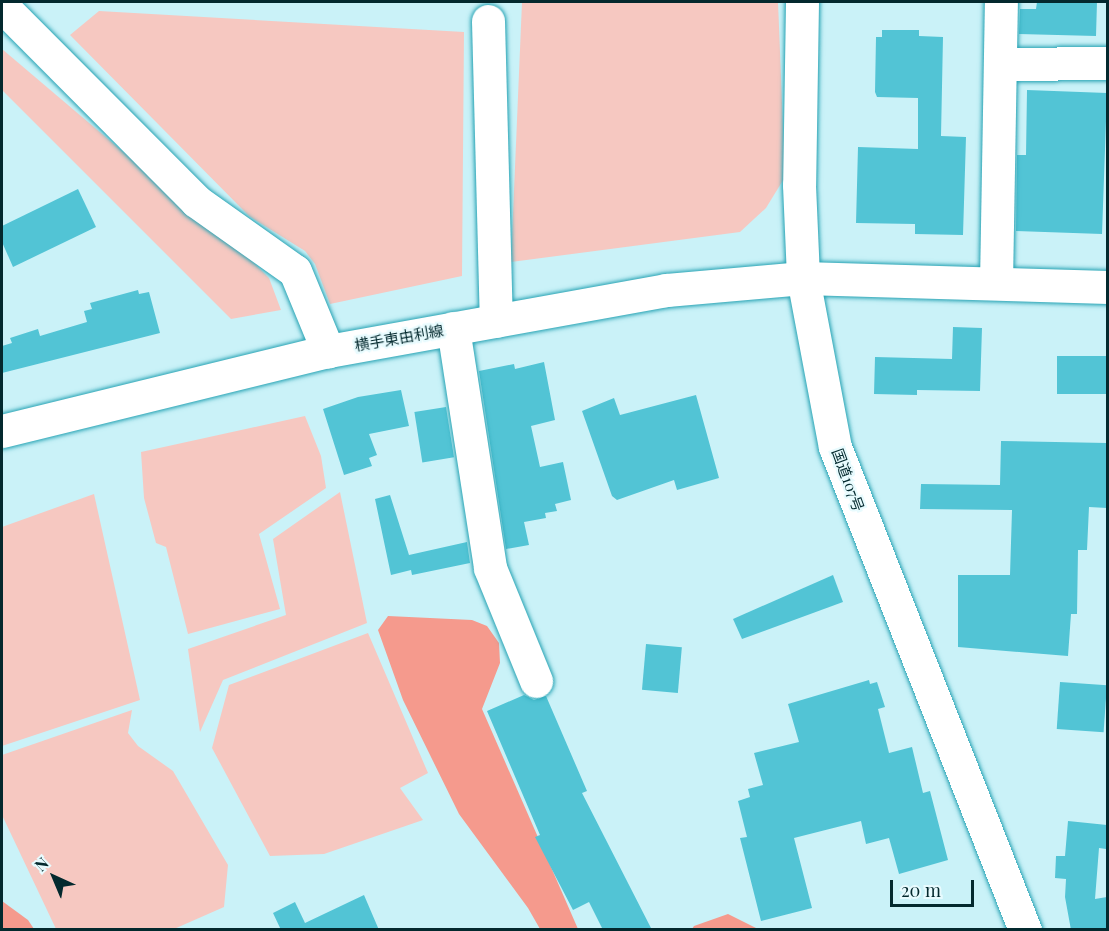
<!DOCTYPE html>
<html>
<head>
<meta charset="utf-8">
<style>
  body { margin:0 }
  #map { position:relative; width:1109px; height:931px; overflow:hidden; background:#caf2f8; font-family:"Playfair Display","Noto Sans JP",serif }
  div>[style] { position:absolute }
  .green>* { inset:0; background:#f6c8c1 }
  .forest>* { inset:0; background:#f59a8d }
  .building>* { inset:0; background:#52c4d5; transform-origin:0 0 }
  .roads { filter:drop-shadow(0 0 2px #27a3b4) drop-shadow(0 0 2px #27a3b4) }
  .minor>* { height:33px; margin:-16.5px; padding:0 16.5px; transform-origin:16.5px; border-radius:16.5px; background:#fff }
  .major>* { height:33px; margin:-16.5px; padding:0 16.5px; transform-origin:16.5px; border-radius:16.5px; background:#fff }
  .highway>* { height:33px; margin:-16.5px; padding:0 16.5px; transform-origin:16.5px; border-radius:16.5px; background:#fff }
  span { translate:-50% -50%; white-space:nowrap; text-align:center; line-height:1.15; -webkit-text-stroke:4.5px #e8fbfe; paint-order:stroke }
  .street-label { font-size:15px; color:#03292e }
  .frame { position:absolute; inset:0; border:3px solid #03292e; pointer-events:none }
  .north { position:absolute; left:24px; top:847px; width:60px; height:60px; -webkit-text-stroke:4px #e8fbfe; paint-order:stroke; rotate:316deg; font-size:16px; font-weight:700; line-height:24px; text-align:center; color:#03292e }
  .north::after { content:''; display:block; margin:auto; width:21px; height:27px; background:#03292e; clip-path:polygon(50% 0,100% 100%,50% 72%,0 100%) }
  .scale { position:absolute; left:890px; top:880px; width:84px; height:27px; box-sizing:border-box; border:3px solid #03292e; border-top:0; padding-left:8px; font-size:18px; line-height:21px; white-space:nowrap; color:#03292e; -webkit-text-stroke:4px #e8fbfe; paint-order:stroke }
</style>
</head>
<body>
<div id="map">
  <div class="green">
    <i style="clip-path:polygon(522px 2px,778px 2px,785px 177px,766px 208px,740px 232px,511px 262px)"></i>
    <i style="clip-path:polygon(99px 11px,464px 32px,462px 276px,330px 304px,315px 264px,305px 251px,249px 216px,70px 35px)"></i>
    <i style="clip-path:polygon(2px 49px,253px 262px,269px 278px,281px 310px,231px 319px,2px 90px)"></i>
    <i style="clip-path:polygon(305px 416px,321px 456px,326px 488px,259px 534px,280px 609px,188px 634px,166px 547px,156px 543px,144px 498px,141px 452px)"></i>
    <i style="clip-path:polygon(340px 492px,367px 623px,223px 680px,200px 732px,188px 649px,286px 615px,273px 539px)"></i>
    <i style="clip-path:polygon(94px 494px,140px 700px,2px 746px,2px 527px)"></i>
    <i style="clip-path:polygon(368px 633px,428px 773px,400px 788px,423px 820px,324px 854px,270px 856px,212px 748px,229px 685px)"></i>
    <i style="clip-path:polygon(132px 710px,128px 733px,138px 746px,173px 771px,228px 865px,224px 907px,174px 929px,56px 929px,2px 815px,2px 755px)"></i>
  </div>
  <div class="forest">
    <i style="clip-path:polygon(388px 616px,472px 620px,487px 626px,499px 643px,500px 663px,482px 709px,578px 929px,540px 929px,528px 908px,459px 814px,403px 700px,378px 630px)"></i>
    <i style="clip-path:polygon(2px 901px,28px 920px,34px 929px,2px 929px)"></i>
    <i style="clip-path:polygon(728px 914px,758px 929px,692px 929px,694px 926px)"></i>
  </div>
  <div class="building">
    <i style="clip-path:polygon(1037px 2px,1097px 2px,1096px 36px,1019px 34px,1020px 9px,1036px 9px)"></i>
    <i style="clip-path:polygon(882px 30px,919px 30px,919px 36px,943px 37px,941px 136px,966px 137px,963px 235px,915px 234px,915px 224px,856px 223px,858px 147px,918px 149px,918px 98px,877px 97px,875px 92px,876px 37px,882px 37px)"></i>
    <i style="clip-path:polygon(1027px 90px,1107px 93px,1102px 234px,1016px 231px,1017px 155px,1026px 155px)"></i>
    <i style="clip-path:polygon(78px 189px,96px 227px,13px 267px,2px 242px,2px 226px)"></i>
    <i style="clip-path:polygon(138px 290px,139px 294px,149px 292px,160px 333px,2px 373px,2px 346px,12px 343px,10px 338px,38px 329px,40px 336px,87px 322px,84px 311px,92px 309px,90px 303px)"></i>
    <i style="clip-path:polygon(953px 327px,982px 328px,980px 391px,917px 390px,917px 395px,874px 394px,875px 357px,952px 359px)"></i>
    <i style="left:1107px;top:356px;width:38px;height:50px;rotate:90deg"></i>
    <i style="clip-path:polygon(544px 362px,555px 420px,531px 426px,540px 467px,563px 462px,571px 500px,555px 504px,557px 511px,545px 513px,546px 518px,524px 522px,529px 545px,506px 549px,479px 371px,514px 364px,515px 369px)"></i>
    <i style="clip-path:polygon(401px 390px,409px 426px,369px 434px,377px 455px,369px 458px,372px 466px,344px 475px,323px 409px,358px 397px)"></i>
    <i style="clip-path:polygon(696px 395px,719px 478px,677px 490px,674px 480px,617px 500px,612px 496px,582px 411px,614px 398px,620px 415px)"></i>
    <i style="left:446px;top:407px;width:51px;height:32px;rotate:81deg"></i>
    <i style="clip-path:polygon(1001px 441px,1107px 443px,1107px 508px,1089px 507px,1087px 550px,1078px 550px,1077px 614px,1071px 614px,1068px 656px,958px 647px,958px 575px,1010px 575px,1012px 510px,920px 509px,921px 484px,1000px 485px)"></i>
    <i style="clip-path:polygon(390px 495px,409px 555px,467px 542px,470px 563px,412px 575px,411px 570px,391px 575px,375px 499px)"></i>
    <i style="clip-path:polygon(833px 575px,843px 602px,742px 639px,733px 619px)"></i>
    <i style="left:646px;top:644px;width:36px;height:46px;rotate:5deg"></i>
    <i style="clip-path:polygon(869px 680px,870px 684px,877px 682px,885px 707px,878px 709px,889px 753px,912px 747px,923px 793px,930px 791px,948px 860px,899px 874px,889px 838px,866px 844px,861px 821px,794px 838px,812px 908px,761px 921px,740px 838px,747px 837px,738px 801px,750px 797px,748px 789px,763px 785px,754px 753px,799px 742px,788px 704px)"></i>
    <i style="left:1060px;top:682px;width:47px;height:47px;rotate:4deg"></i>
    <i style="clip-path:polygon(524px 695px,534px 700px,546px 696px,587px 791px,582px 793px,652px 930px,603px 930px,589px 902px,573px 910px,535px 837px,540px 835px,487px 711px)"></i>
    <i style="clip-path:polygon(1068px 821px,1107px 825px,1106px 849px,1099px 848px,1095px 899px,1107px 897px,1107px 930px,1071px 930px,1065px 897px,1066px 879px,1055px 878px,1056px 856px,1065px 856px)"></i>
    <i style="clip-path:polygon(364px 895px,379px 930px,281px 930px,273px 913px,295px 902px,305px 923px)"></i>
  </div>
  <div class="roads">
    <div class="minor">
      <i style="left:2px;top:6px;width:275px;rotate:45.1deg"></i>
      <i style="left:196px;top:201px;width:121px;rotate:35.3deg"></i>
      <i style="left:295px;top:271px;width:87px;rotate:67.6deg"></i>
      <i style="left:488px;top:21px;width:300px;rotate:88.5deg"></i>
      <i style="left:1000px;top:64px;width:108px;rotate:-0.5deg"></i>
      <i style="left:803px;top:278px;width:305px;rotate:1.7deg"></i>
      <i style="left:996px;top:283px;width:281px;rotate:-89deg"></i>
      <i style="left:453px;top:328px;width:243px;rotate:81.2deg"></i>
      <i style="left:490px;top:568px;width:122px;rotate:67.8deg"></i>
    </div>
    <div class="major">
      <i style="left:2px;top:431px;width:336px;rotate:-13.8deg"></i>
      <i style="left:328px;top:351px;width:343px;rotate:-10.2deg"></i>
      <i style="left:666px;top:290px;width:138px;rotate:-5deg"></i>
    </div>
    <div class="highway">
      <i style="left:802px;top:2px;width:183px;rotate:90.9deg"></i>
      <i style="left:799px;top:185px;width:93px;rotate:87.5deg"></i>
      <i style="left:803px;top:278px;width:172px;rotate:79.3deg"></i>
      <i style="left:835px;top:447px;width:519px;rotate:68.53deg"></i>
    </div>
  </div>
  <div class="street-label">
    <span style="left:399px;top:338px;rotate:-10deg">横手東由利線</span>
    <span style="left:848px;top:480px;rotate:70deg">国道107号</span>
  </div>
  <div class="frame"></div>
  <div class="north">N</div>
  <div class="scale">20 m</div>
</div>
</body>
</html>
